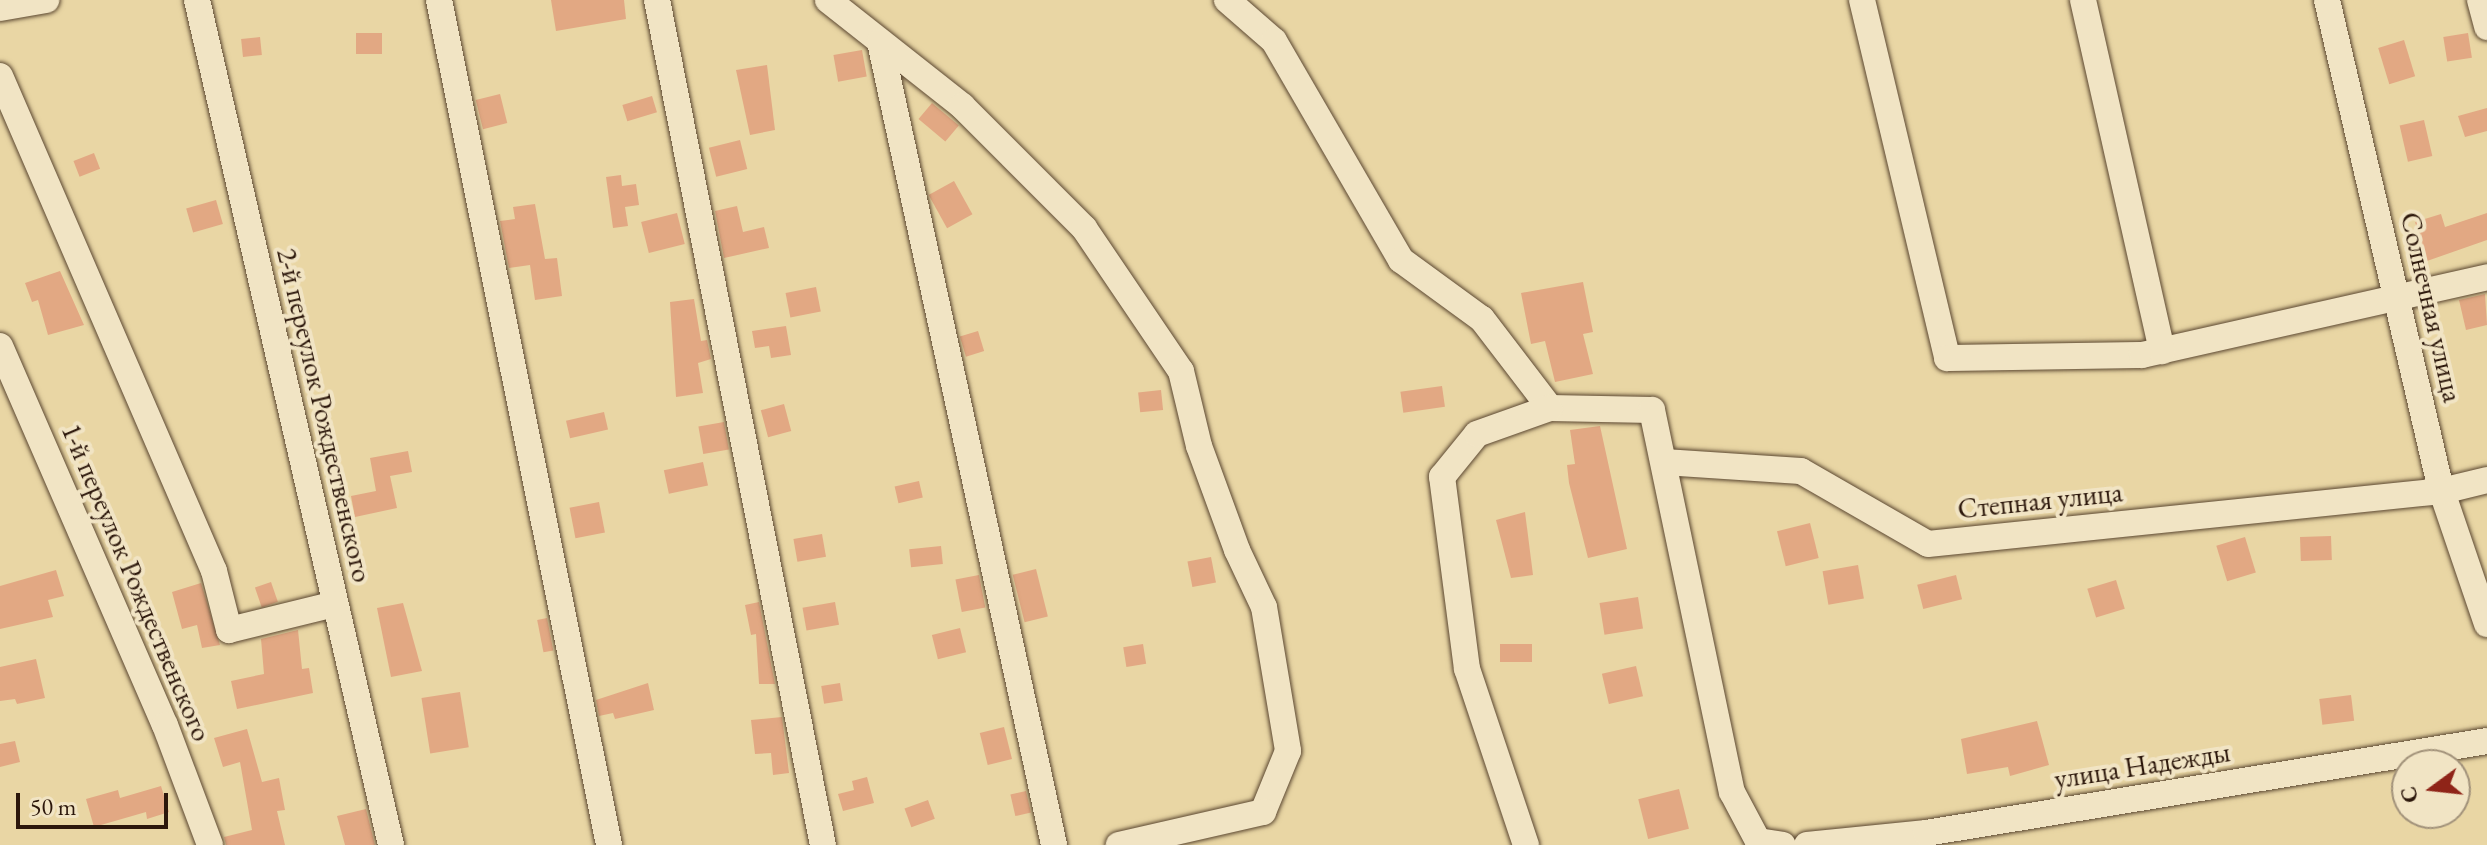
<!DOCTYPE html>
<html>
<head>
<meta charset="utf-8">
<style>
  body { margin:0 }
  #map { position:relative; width:2487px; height:845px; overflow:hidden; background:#e9d6a4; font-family:"EB Garamond",serif }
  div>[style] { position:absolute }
  .building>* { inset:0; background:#e2a883; transform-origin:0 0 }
  .roads { filter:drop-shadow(0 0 2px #5b4731) drop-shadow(0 0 2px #5b4731) }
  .minor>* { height:26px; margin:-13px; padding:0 13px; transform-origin:13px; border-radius:13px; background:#f1e4c4 }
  span { translate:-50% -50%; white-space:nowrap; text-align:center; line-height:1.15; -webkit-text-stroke:8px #f1e4c4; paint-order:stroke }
  .street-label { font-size:28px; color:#2c170b }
  .north { position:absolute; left:2391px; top:749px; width:80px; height:80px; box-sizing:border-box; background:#f1e4c4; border:2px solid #a2927a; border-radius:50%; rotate:255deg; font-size:22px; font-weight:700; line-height:32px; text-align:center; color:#2c170b }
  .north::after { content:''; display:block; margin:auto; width:28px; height:36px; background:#8f2418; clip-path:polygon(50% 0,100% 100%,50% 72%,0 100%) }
  .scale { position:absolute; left:16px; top:793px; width:152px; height:36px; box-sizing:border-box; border:4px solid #2c170b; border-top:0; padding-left:10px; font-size:24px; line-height:28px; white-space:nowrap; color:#2c170b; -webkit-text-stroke:6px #f1e4c4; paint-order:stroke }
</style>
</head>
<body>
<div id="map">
  <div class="building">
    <i style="clip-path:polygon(551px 0,624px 0,626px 19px,556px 31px)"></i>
    <i style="left:382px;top:33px;width:21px;height:26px;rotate:90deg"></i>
    <i style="left:2468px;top:33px;width:25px;height:25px;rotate:81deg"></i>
    <i style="left:260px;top:37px;width:18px;height:19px;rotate:84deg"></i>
    <i style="left:2404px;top:40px;width:38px;height:27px;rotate:73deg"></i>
    <i style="left:862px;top:50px;width:27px;height:29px;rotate:80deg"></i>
    <i style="clip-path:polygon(767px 65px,775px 130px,750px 135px,736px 70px)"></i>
    <i style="left:500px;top:94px;width:30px;height:25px;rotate:76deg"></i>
    <i style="left:652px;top:96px;width:17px;height:31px;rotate:73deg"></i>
    <i style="left:932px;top:103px;width:35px;height:21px;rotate:40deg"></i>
    <i style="clip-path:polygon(2487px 108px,2487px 131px,2465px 137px,2458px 116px)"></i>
    <i style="left:2424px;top:120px;width:37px;height:25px;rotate:77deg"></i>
    <i style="left:740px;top:140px;width:30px;height:32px;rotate:76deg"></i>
    <i style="left:94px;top:153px;width:17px;height:22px;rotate:69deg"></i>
    <i style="clip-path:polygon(621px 175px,622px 186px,636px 184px,639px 205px,625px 207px,628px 226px,613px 228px,606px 177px)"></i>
    <i style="left:954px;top:181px;width:38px;height:29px;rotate:61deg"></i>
    <i style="left:216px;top:200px;width:25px;height:31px;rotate:74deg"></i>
    <i style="clip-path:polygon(535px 204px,545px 259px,557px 258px,562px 296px,535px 300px,530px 265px,509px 268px,500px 221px,515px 219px,513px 207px)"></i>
    <i style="clip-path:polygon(737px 206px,743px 232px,764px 227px,769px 248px,724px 258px,715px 211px)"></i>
    <i style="left:677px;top:213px;width:32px;height:37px;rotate:76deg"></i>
    <i style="clip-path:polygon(2487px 213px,2487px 240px,2427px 261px,2415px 222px,2441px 214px,2445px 227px)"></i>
    <i style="clip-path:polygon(60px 271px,84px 325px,48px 335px,38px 300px,32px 302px,25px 283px)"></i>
    <i style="clip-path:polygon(1583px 282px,1593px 332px,1583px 334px,1593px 374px,1555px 382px,1545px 341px,1531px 344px,1521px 293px)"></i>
    <i style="left:816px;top:287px;width:25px;height:31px;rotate:79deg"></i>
    <i style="clip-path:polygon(2485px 294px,2487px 325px,2466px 330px,2459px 300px)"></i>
    <i style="clip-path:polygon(694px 299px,701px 341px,707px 340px,711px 359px,698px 363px,703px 393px,676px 397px,670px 302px)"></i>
    <i style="clip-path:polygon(786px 326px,791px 355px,771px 358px,769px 346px,755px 348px,752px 331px)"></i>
    <i style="left:978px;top:331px;width:21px;height:19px;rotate:73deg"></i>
    <i style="left:1442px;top:386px;width:21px;height:42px;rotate:82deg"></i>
    <i style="left:1161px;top:390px;width:20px;height:23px;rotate:84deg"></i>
    <i style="left:784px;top:404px;width:28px;height:24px;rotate:75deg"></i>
    <i style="left:604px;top:412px;width:18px;height:39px;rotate:77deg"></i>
    <i style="left:724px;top:422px;width:28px;height:26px;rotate:80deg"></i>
    <i style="clip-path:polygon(1600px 426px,1627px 549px,1588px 558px,1569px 483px,1567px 465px,1575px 464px,1570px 430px)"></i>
    <i style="clip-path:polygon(408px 451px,412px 472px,390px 476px,397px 508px,355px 517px,351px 496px,376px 491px,370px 458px)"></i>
    <i style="left:703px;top:462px;width:24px;height:40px;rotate:78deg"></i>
    <i style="left:919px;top:481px;width:17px;height:25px;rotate:77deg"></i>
    <i style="left:599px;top:502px;width:31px;height:30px;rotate:79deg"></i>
    <i style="clip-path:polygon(1525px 512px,1533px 575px,1511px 578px,1496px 520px)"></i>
    <i style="left:1810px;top:523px;width:36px;height:34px;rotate:76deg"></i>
    <i style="left:822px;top:534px;width:23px;height:29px;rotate:80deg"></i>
    <i style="left:2331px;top:536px;width:24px;height:31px;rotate:88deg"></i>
    <i style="left:2245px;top:537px;width:37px;height:30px;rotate:73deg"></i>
    <i style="left:941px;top:546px;width:18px;height:32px;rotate:84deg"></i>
    <i style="left:1211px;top:557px;width:26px;height:24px;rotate:79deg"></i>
    <i style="left:1858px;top:565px;width:34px;height:36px;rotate:80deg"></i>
    <i style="left:1036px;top:569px;width:49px;height:24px;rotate:76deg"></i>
    <i style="clip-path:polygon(56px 570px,64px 596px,48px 600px,53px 617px,0 629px,0 586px)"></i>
    <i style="left:979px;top:575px;width:33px;height:24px;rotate:79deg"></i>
    <i style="left:1956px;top:575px;width:25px;height:40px;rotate:76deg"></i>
    <i style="left:2116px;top:580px;width:30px;height:30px;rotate:73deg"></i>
    <i style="left:271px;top:582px;width:21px;height:17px;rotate:71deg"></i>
    <i style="clip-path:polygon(201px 583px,220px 645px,202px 648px,197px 625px,182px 629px,172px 592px)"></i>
    <i style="left:1638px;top:597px;width:32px;height:39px;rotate:81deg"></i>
    <i style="clip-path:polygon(759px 602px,775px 684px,759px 684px,756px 634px,751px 635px,745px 605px)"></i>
    <i style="left:835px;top:602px;width:23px;height:33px;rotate:80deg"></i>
    <i style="clip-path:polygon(403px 603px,422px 671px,391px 677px,377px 608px)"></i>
    <i style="left:547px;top:618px;width:33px;height:10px;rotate:79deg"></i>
    <i style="left:960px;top:628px;width:25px;height:29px;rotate:76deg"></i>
    <i style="clip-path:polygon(298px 630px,302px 669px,309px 668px,313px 693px,237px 709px,231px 681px,264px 674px,261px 639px)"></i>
    <i style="left:1143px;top:644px;width:20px;height:20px;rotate:81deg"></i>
    <i style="left:1500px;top:644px;width:32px;height:18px"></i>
    <i style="clip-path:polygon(36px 659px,45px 698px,17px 704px,15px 699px,0 701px,0 667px)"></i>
    <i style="left:1636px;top:666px;width:31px;height:35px;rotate:77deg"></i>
    <i style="clip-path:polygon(648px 683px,654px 710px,615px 719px,613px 713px,599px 716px,596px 700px)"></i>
    <i style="left:840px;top:683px;width:18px;height:19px;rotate:81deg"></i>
    <i style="left:460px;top:692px;width:56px;height:39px;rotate:81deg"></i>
    <i style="left:2351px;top:695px;width:26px;height:32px;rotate:83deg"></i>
    <i style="clip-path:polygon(782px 717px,789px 773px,773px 775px,771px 753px,755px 754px,751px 720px)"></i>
    <i style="clip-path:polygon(2037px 721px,2049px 765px,2010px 776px,2008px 767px,1967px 774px,1961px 739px)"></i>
    <i style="left:1004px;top:727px;width:33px;height:25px;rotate:76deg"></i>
    <i style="clip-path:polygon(247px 729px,262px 782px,279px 778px,285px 810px,277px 811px,285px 845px,226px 845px,224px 837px,252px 830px,240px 762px,223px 767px,214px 738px)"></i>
    <i style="clip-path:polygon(15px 741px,20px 762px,0 767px,0 744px)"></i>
    <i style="clip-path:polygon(867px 777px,874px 803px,843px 811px,838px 794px,854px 790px,852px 781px)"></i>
    <i style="clip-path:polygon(161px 786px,169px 812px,147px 819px,146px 812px,94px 827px,86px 799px,118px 790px,120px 798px)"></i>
    <i style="left:1679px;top:789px;width:41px;height:42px;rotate:76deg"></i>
    <i style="left:1026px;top:791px;width:22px;height:16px;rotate:77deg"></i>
    <i style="left:928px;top:800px;width:20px;height:25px;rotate:70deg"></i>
    <i style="clip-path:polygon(366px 809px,375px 845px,345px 845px,337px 816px)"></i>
  </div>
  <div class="roads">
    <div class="minor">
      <i style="left:197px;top:0;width:867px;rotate:77.07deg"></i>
      <i style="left:439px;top:0;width:862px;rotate:78.62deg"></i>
      <i style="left:657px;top:0;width:861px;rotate:78.89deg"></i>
      <i style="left:828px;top:0;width:171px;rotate:38.3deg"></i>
      <i style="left:962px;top:106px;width:173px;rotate:45deg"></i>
      <i style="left:1084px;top:228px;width:173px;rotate:55.9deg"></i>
      <i style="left:1181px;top:371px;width:77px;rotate:76.5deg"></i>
      <i style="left:1199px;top:446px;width:111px;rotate:69.9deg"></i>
      <i style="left:1237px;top:550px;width:63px;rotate:64.7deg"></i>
      <i style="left:1264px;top:607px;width:146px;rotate:80.5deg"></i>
      <i style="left:1288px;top:751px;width:66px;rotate:112.3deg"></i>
      <i style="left:1263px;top:812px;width:148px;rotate:167.1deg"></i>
      <i style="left:1227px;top:0;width:62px;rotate:41.1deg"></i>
      <i style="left:1274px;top:41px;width:253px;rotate:59.9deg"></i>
      <i style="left:1401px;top:260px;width:100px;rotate:36.1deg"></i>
      <i style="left:1482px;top:319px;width:112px;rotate:52.6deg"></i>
      <i style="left:1550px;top:408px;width:102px;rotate:1.1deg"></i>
      <i style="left:1652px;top:410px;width:390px;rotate:78.2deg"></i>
      <i style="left:1732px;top:792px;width:55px;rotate:62deg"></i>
      <i style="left:1758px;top:841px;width:25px;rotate:9deg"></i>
      <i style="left:1862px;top:0;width:368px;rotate:76.6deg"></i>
      <i style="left:1947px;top:358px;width:195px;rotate:-0.9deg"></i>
      <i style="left:2142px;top:355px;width:354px;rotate:-12.7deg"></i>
      <i style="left:2083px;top:0;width:360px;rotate:77.3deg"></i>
      <i style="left:2327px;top:0;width:496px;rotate:76.9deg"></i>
      <i style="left:2439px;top:483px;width:149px;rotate:71.2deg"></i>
      <i style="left:2480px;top:0;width:28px;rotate:75deg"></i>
      <i style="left:0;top:8px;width:47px;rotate:-9.9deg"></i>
      <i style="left:880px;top:42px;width:822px;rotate:77.77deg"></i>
      <i style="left:0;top:76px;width:539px;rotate:66.62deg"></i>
      <i style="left:214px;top:571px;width:61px;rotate:75.7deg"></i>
      <i style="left:229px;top:630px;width:109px;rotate:-13.8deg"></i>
      <i style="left:0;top:346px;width:413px;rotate:66.5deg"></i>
      <i style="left:165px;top:725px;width:128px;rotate:69.4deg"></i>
      <i style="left:1664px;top:462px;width:137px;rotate:3.8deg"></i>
      <i style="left:1801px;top:471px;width:146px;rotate:29.9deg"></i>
      <i style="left:1928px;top:544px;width:517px;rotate:-5.89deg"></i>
      <i style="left:2442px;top:491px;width:46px;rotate:-13.7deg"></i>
      <i style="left:1526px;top:845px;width:186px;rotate:-108.5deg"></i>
      <i style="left:1467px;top:669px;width:194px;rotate:-97.4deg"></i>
      <i style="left:1442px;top:477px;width:55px;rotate:-50.9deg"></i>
      <i style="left:1477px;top:434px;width:77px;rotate:-19.6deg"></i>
      <i style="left:1807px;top:845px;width:120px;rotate:-5.8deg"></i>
      <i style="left:1926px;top:833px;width:568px;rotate:-9.31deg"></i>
    </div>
  </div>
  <div class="street-label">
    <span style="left:2432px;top:307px;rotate:77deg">Солнечная улица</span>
    <span style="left:325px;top:415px;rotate:77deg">2-й переулок Рождественского</span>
    <span style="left:2040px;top:500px;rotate:-6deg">Степная улица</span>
    <span style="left:137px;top:582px;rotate:67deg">1-й переулок Рождественского</span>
    <span style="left:2142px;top:765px;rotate:-9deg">улица Надежды</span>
  </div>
  <div class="north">С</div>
  <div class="scale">50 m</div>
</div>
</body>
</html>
